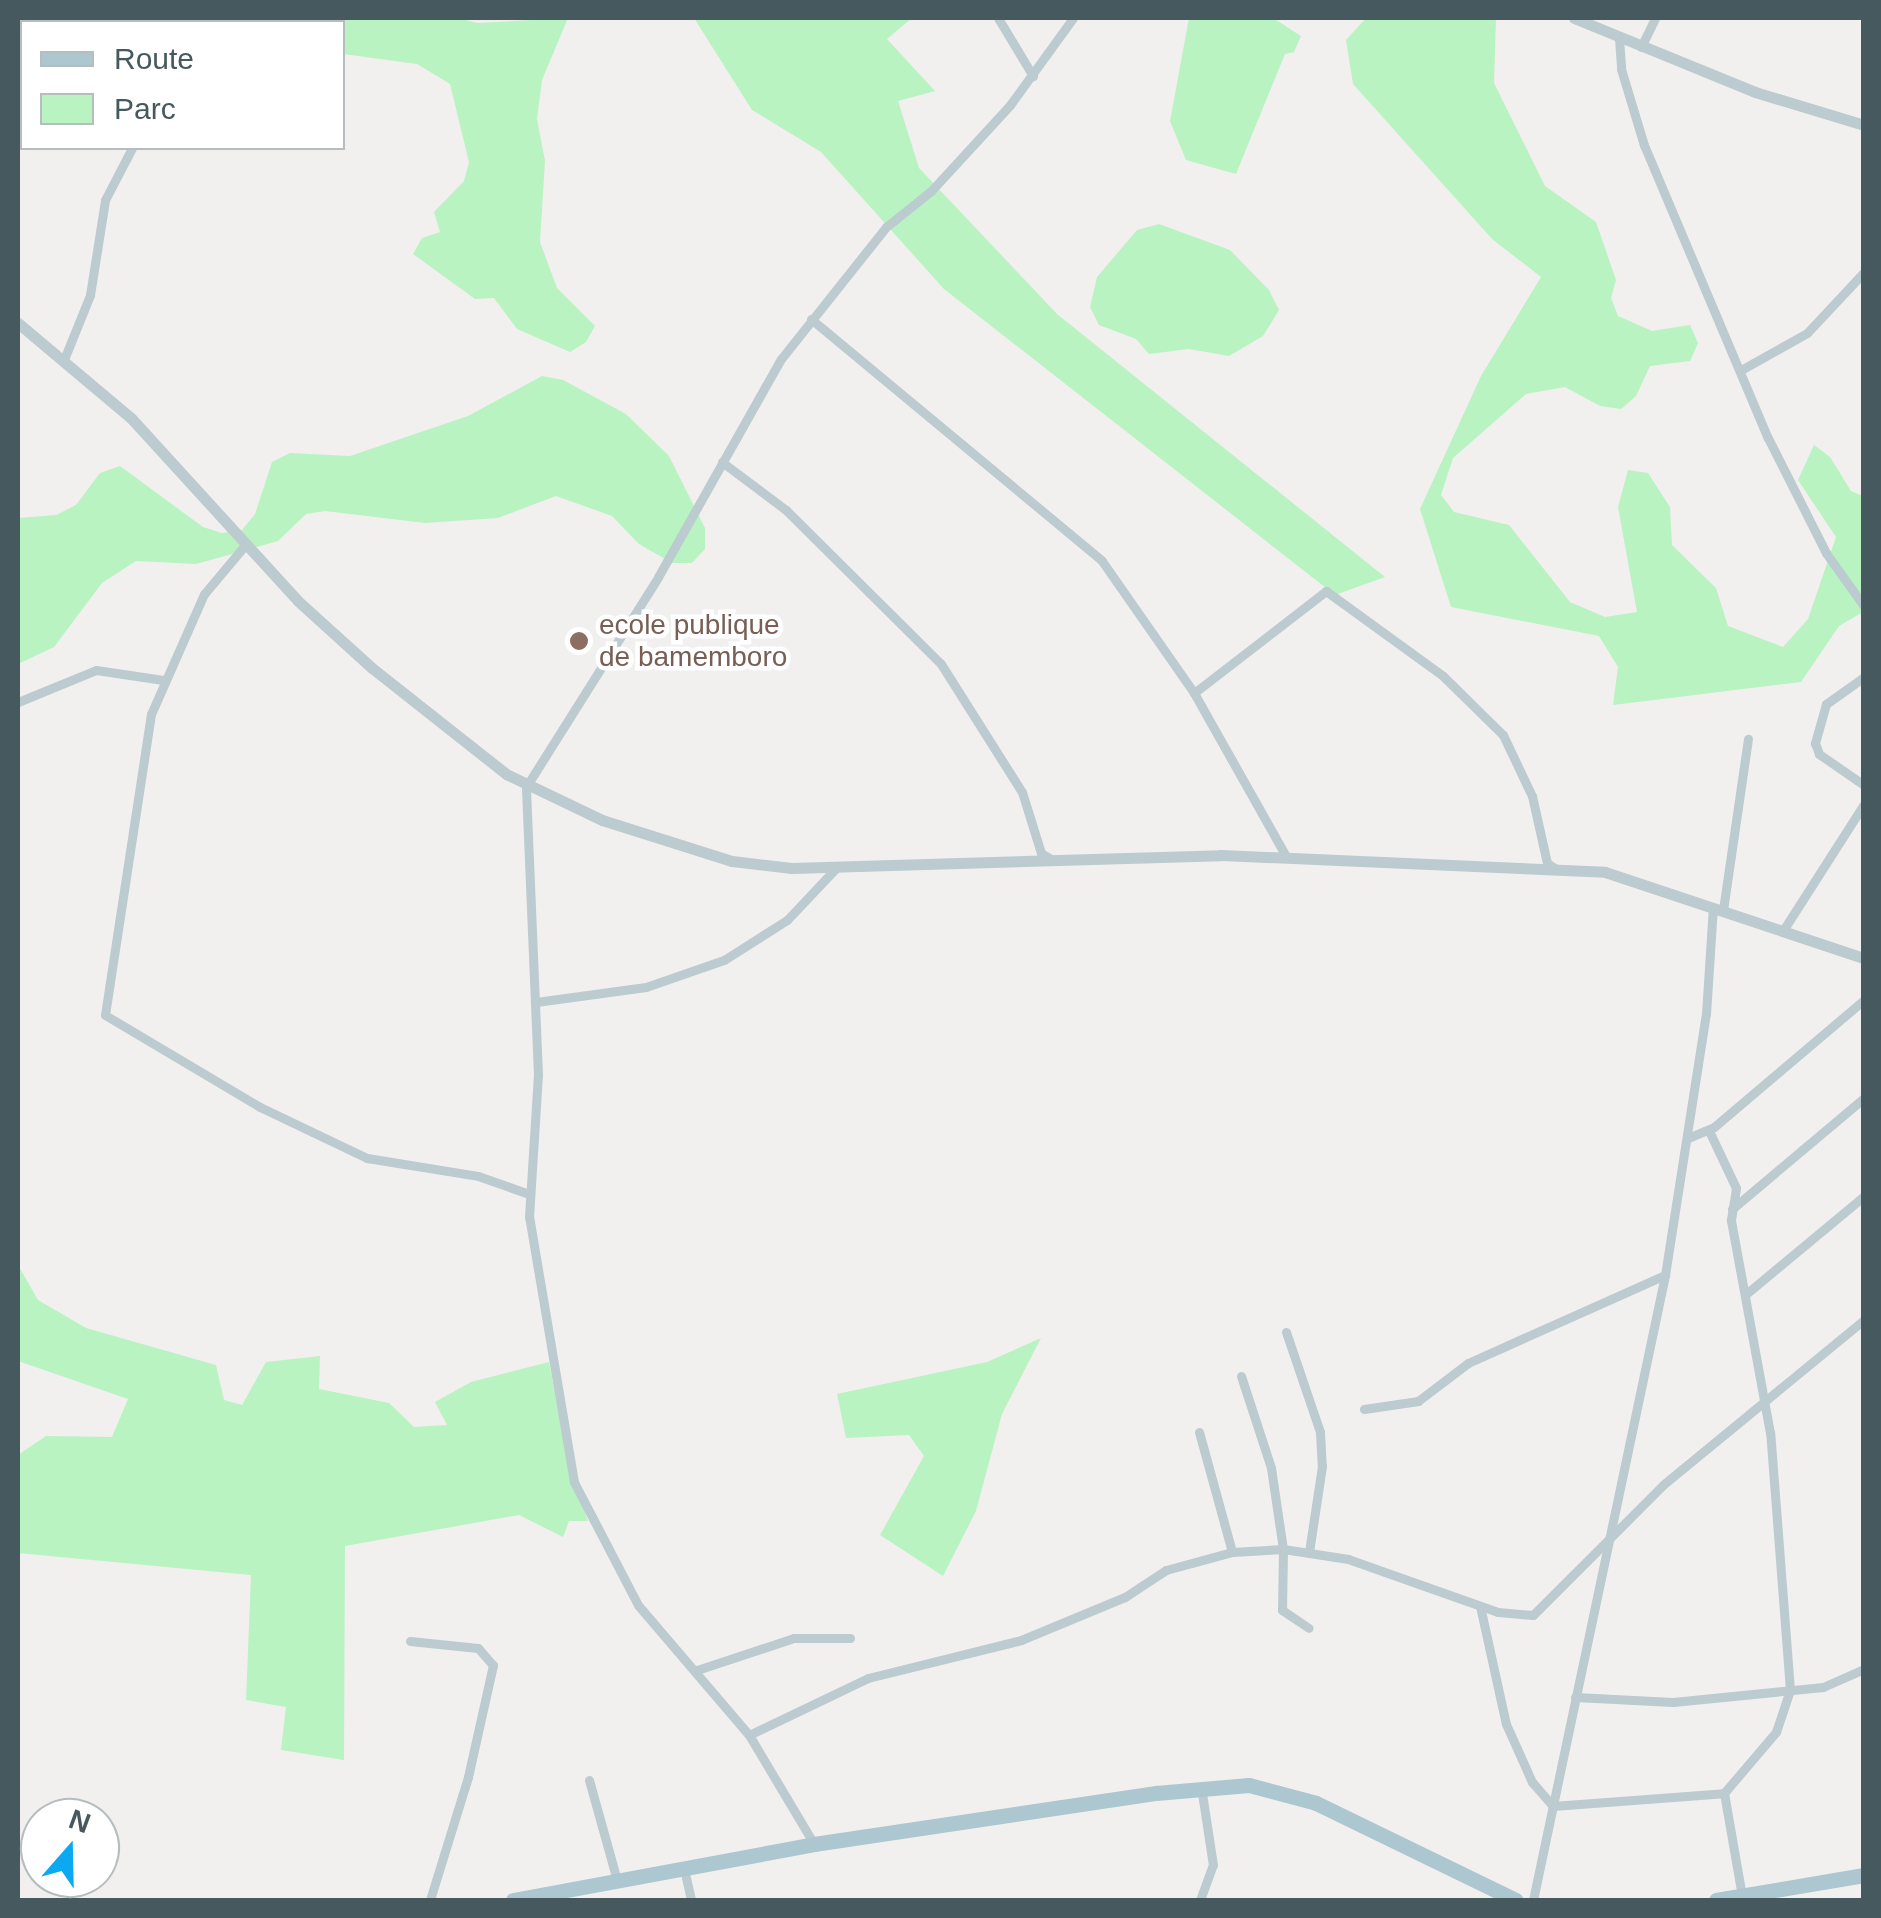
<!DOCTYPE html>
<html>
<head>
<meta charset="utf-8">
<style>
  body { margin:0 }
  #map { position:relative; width:1881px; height:1918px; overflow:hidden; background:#f2efef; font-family:Arial,sans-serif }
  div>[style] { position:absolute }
  .green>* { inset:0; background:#b9f3c1 }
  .minor>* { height:9px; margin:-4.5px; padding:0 4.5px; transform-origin:4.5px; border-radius:4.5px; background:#bbcbcf }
  .tertiary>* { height:11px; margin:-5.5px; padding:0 5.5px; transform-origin:5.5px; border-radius:5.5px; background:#bbcbcf }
  .primary>* { height:15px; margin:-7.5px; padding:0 7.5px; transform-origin:7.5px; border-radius:7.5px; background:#acc7d0 }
  .dots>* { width:28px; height:28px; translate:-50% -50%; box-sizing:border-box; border:5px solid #fff; border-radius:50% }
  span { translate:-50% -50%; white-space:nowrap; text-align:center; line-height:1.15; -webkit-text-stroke:9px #fff; paint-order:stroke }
  .education-label { font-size:28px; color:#785e54 }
  .left { translate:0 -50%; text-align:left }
  .frame { position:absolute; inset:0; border:20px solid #45595e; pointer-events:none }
  .legend { position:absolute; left:20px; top:20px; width:325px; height:130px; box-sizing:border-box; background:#fff; border:2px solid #b5bdbf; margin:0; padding:12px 18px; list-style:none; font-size:30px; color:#45595e }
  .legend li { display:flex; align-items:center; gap:20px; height:50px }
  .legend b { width:50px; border:2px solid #b5bdbf }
  .north { position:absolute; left:20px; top:1798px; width:100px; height:100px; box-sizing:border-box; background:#fff; border:2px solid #b5bdbf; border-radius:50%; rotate:20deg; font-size:28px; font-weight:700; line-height:40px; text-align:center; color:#45595e }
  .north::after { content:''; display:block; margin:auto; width:35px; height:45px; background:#0aa9f1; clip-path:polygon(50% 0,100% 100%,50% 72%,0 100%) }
</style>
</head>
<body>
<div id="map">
  <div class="green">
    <i style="clip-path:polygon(281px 18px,457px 18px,478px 23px,568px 18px,542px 80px,537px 119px,545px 161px,540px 242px,557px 288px,595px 326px,586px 342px,570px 352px,517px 329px,494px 298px,475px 299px,413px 254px,422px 238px,440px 232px,434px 212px,464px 181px,469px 162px,450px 84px,417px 64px,343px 54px,342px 22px,279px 22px)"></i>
    <i style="clip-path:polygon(694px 18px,912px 18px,887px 39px,935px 91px,898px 101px,919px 168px,1057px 314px,1385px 577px,1335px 595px,944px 289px,821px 152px,752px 110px)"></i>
    <i style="clip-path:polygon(1189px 18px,1273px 18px,1301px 36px,1294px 52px,1285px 54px,1236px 174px,1186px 160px,1170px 121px)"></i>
    <i style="clip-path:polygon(1366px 18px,1496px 18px,1494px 83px,1545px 186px,1596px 222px,1616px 280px,1611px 298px,1618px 316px,1652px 331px,1690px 325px,1698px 343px,1690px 361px,1650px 366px,1636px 396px,1621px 409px,1600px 406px,1565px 387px,1526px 394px,1453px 458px,1441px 495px,1454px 512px,1509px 525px,1570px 602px,1605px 617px,1637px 612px,1618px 507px,1628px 470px,1648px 473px,1670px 507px,1672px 545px,1716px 588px,1728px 626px,1783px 647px,1808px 619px,1836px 537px,1798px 480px,1814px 445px,1830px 457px,1851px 491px,1863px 496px,1863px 612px,1839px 626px,1801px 682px,1613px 705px,1618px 667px,1599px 636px,1451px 607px,1420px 509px,1481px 376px,1541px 277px,1492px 239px,1353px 84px,1346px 40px)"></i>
    <i style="clip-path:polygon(1159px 224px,1230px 250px,1269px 290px,1279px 310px,1263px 336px,1229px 356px,1189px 349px,1149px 354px,1136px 339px,1099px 325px,1090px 307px,1097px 277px,1137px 230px)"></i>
    <i style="clip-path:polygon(542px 376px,563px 380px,626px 414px,669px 456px,705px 528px,705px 549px,692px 563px,672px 563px,639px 544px,612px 516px,556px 496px,498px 518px,425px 523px,325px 511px,306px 514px,278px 541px,196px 564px,136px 561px,102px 583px,54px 647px,18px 664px,18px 518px,56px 515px,76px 505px,100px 473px,120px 466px,203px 527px,222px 533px,242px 530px,255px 514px,272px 462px,290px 453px,350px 456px,468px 416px)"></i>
    <i style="clip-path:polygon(18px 1265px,38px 1300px,86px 1328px,216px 1365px,224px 1400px,242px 1405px,266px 1362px,320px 1356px,319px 1389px,389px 1403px,414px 1427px,447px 1425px,435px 1402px,471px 1382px,549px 1362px,568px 1463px,588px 1521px,569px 1521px,563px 1537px,519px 1515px,345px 1546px,344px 1760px,281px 1750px,286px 1707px,246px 1700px,251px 1575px,18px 1553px,18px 1455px,46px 1436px,112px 1437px,128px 1399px,18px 1361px)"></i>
    <i style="clip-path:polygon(1041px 1338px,1002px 1414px,976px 1511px,943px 1576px,880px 1535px,924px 1456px,909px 1435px,846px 1438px,837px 1394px,987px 1362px)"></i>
  </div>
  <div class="minor">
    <i style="left:998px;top:18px;width:68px;rotate:58.9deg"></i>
    <i style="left:186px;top:22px;width:4px;rotate:-90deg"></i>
    <i style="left:1619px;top:38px;width:31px;rotate:86deg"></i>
    <i style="left:1621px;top:69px;width:79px;rotate:73.2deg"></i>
    <i style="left:1644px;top:145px;width:318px;rotate:67.1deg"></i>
    <i style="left:1768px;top:438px;width:129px;rotate:63.2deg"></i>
    <i style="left:1826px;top:553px;width:65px;rotate:54.4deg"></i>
    <i style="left:1641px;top:47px;width:32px;rotate:-64deg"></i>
    <i style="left:811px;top:319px;width:378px;rotate:39.7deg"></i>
    <i style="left:1102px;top:561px;width:161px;rotate:55.1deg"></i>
    <i style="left:1194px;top:693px;width:187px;rotate:60.6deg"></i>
    <i style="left:65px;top:357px;width:67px;rotate:-68deg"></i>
    <i style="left:90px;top:295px;width:96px;rotate:-81deg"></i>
    <i style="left:105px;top:200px;width:59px;rotate:-62.6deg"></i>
    <i style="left:1741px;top:370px;width:76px;rotate:-29.3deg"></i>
    <i style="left:1807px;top:333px;width:83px;rotate:-46.9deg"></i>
    <i style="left:722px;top:462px;width:80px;rotate:36.9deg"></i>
    <i style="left:786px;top:510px;width:218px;rotate:44.8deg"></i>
    <i style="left:941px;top:664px;width:151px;rotate:57.7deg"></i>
    <i style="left:1022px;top:792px;width:64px;rotate:72.7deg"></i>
    <i style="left:1041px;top:853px;width:12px;rotate:31deg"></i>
    <i style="left:246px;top:544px;width:65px;rotate:130deg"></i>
    <i style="left:204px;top:594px;width:131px;rotate:113.8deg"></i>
    <i style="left:151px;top:714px;width:304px;rotate:98.7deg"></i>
    <i style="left:105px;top:1015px;width:180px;rotate:30.7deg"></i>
    <i style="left:260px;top:1107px;width:119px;rotate:25.5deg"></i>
    <i style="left:367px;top:1158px;width:112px;rotate:9.2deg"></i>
    <i style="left:478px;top:1176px;width:54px;rotate:19.4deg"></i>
    <i style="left:1864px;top:677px;width:47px;rotate:144.6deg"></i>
    <i style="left:1826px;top:704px;width:41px;rotate:105.8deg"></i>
    <i style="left:1815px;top:743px;width:12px;rotate:70deg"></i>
    <i style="left:1819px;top:754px;width:55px;rotate:34.6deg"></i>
    <i style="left:1194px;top:693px;width:167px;rotate:-37.7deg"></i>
    <i style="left:1326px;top:591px;width:145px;rotate:36deg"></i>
    <i style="left:1443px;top:676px;width:84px;rotate:44.5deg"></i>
    <i style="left:1503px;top:735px;width:68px;rotate:64.6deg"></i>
    <i style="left:1532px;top:796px;width:69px;rotate:77.4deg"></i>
    <i style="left:1547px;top:863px;width:11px;rotate:34deg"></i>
    <i style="left:18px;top:702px;width:84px;rotate:-22.3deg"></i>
    <i style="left:96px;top:670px;width:68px;rotate:8.5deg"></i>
    <i style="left:1723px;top:910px;width:173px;rotate:-81.7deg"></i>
    <i style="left:1784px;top:929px;width:148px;rotate:-57.4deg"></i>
    <i style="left:536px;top:1002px;width:111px;rotate:-7.8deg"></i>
    <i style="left:646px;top:987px;width:83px;rotate:-19.1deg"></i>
    <i style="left:724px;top:960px;width:75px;rotate:-32.4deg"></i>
    <i style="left:787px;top:920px;width:71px;rotate:-46.7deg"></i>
    <i style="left:1688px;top:1138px;width:28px;rotate:-23deg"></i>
    <i style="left:1714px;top:1127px;width:197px;rotate:-40.3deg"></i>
    <i style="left:1732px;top:1209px;width:172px;rotate:-40.1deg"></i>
    <i style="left:1746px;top:1294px;width:153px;rotate:-39.7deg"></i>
    <i style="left:1286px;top:1332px;width:106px;rotate:71.2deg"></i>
    <i style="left:1320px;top:1432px;width:34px;rotate:87deg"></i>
    <i style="left:1322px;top:1466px;width:87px;rotate:98.6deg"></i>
    <i style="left:1241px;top:1376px;width:97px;rotate:71.9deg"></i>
    <i style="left:1271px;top:1468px;width:82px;rotate:81.6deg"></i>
    <i style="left:1283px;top:1549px;width:61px;rotate:90.9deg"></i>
    <i style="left:1282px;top:1610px;width:32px;rotate:34deg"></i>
    <i style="left:1364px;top:1409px;width:55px;rotate:-8.4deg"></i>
    <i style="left:1418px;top:1401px;width:63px;rotate:-37.2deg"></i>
    <i style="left:1468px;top:1363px;width:216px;rotate:-24.1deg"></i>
    <i style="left:1199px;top:1432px;width:124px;rotate:74.6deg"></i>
    <i style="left:1480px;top:1606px;width:121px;rotate:77.6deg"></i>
    <i style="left:1506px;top:1724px;width:64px;rotate:65.9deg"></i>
    <i style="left:1532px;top:1782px;width:32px;rotate:49deg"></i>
    <i style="left:1553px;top:1806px;width:171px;rotate:-4.3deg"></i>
    <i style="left:1724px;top:1793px;width:80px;rotate:-49.6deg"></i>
    <i style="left:1776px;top:1732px;width:44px;rotate:-71.6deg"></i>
    <i style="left:1790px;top:1690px;width:258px;rotate:-94.4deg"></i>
    <i style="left:1770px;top:1433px;width:217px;rotate:-100.4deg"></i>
    <i style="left:1731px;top:1220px;width:32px;rotate:-81deg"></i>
    <i style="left:1736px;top:1188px;width:63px;rotate:-115.3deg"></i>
    <i style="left:410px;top:1641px;width:68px;rotate:5.9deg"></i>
    <i style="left:478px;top:1648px;width:23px;rotate:49deg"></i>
    <i style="left:493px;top:1665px;width:115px;rotate:102.6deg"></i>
    <i style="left:468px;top:1777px;width:129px;rotate:107.2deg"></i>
    <i style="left:697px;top:1670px;width:102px;rotate:-18.3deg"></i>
    <i style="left:794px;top:1638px;width:56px"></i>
    <i style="left:1575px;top:1697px;width:98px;rotate:2.9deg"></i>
    <i style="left:1673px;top:1702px;width:151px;rotate:-5.7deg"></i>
    <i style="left:1823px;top:1687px;width:45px;rotate:-23.7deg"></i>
    <i style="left:749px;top:1735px;width:132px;rotate:-25.6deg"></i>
    <i style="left:868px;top:1678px;width:158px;rotate:-13.9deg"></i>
    <i style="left:1021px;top:1640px;width:113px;rotate:-22.5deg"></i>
    <i style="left:1125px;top:1597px;width:49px;rotate:-33.4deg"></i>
    <i style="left:1166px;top:1570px;width:68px;rotate:-15.3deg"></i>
    <i style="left:1232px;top:1552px;width:51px;rotate:-3.4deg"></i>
    <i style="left:1283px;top:1549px;width:66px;rotate:8.7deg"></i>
    <i style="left:1348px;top:1559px;width:159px;rotate:19.5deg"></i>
    <i style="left:1498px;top:1612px;width:35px;rotate:5deg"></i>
    <i style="left:1533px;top:1615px;width:185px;rotate:-45deg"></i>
    <i style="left:1664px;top:1484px;width:259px;rotate:-39.4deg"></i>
    <i style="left:589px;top:1780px;width:104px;rotate:74.4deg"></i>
    <i style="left:1724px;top:1793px;width:105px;rotate:80.1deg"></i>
    <i style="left:814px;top:1844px;width:127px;rotate:-120.8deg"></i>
    <i style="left:749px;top:1735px;width:171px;rotate:-130.5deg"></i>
    <i style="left:638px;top:1605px;width:139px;rotate:-117.5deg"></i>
    <i style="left:574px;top:1482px;width:269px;rotate:-99.6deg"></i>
    <i style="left:529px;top:1217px;width:142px;rotate:-86.4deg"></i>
    <i style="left:538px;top:1075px;width:288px;rotate:-92.4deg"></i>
    <i style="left:526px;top:787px;width:248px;rotate:-57.8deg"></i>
    <i style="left:658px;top:577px;width:250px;rotate:-60.6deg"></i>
    <i style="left:781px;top:359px;width:169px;rotate:-51.5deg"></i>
    <i style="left:886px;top:227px;width:58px;rotate:-38.7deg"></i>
    <i style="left:931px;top:191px;width:117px;rotate:-47.4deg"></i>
    <i style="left:1010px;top:105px;width:107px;rotate:-54.1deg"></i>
    <i style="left:684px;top:1869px;width:32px;rotate:77deg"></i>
    <i style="left:1200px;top:1900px;width:37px;rotate:-70deg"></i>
    <i style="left:1213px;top:1865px;width:79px;rotate:-98.7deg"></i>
    <i style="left:1533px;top:1900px;width:639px;rotate:-78.07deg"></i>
    <i style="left:1665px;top:1275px;width:264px;rotate:-81.1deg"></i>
    <i style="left:1706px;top:1014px;width:107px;rotate:-86.3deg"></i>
  </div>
  <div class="tertiary">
    <i style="left:1574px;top:18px;width:196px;rotate:22.2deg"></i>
    <i style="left:1755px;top:92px;width:114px;rotate:16.8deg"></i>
    <i style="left:18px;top:323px;width:148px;rotate:40.1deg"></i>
    <i style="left:131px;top:418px;width:248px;rotate:47.6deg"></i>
    <i style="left:298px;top:601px;width:100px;rotate:42.2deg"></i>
    <i style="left:372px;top:668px;width:171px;rotate:38.3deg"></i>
    <i style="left:506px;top:774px;width:106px;rotate:25.6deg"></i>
    <i style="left:602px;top:820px;width:136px;rotate:17.5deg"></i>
    <i style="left:732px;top:861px;width:60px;rotate:6.7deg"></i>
    <i style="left:792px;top:868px;width:429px;rotate:-1.7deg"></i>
    <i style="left:1221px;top:855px;width:384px;rotate:2.5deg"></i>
    <i style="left:1605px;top:872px;width:273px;rotate:18.4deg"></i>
  </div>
  <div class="primary">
    <i style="left:513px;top:1900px;width:306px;rotate:-10.5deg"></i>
    <i style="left:814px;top:1844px;width:346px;rotate:-8.5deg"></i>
    <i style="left:1156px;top:1793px;width:93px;rotate:-4.9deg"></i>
    <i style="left:1249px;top:1785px;width:69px;rotate:15deg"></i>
    <i style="left:1316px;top:1803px;width:222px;rotate:25.9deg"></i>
    <i style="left:1716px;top:1900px;width:150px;rotate:-9.6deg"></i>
  </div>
  <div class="dots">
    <i style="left:579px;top:641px;background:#8d6e63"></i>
  </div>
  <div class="education-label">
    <span class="left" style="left:599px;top:641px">ecole publique<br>de bamemboro</span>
  </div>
  <div class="frame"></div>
  <ul class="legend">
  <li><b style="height:12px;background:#acc7d0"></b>Route</li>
  <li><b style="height:28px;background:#b9f3c1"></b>Parc</li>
  </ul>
  <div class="north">N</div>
</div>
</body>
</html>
